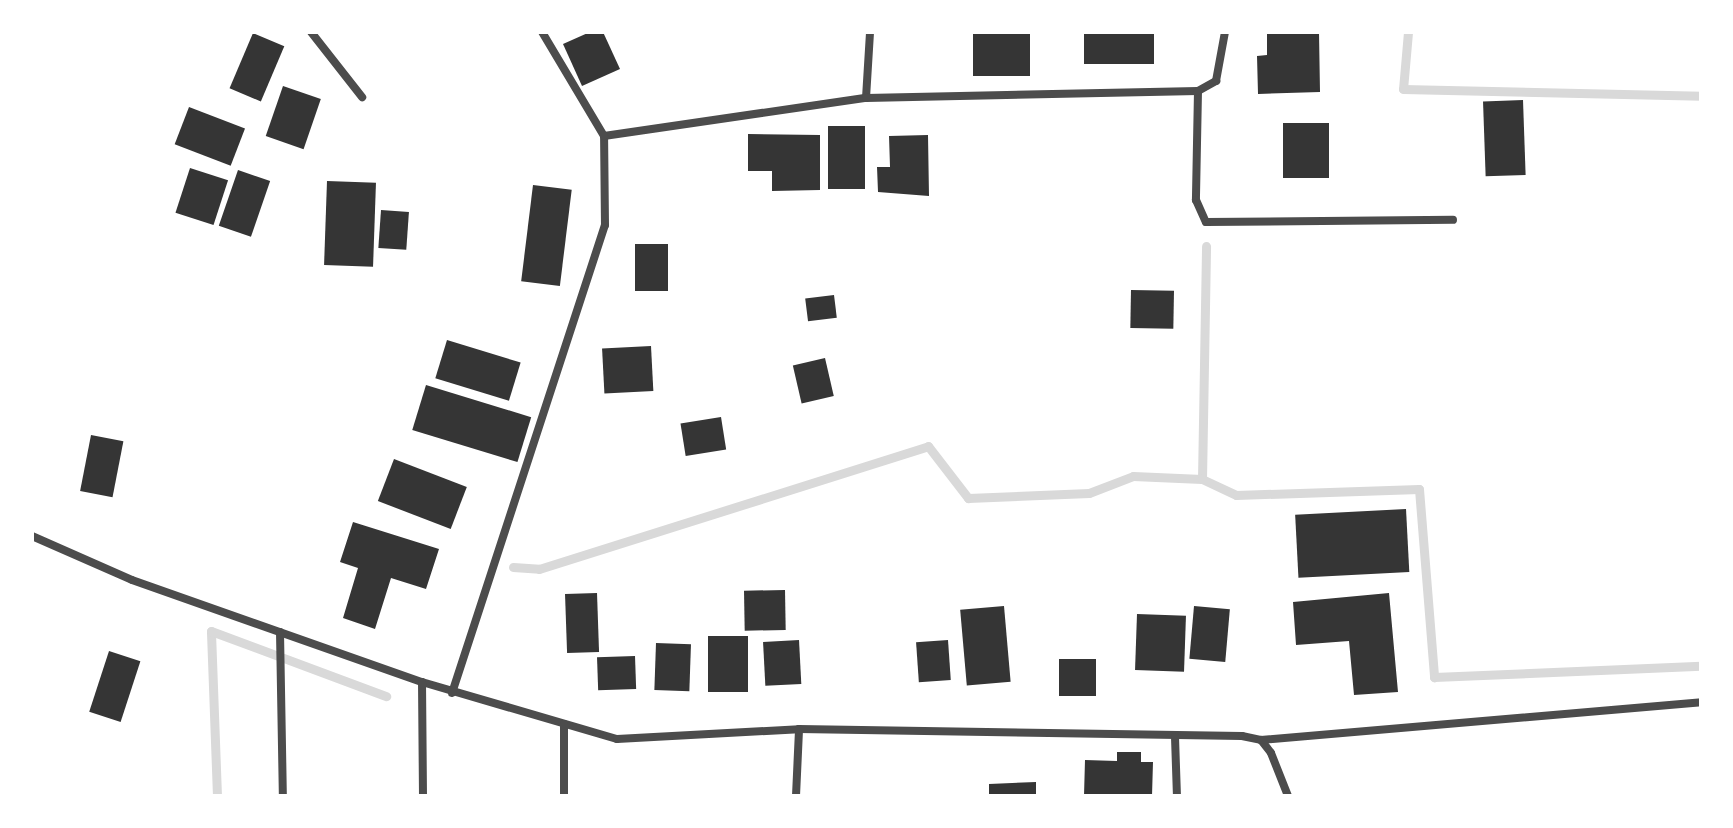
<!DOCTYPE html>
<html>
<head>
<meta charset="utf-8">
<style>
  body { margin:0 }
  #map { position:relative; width:1733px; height:828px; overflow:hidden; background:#fff; font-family:"Golos Text",sans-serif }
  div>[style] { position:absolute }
  .stream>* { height:9px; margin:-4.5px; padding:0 4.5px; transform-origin:4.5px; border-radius:4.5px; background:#d9d9d9 }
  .building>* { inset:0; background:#353535; transform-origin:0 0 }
  .minor>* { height:8px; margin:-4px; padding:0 4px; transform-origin:4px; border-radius:4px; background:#4c4c4c }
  span { translate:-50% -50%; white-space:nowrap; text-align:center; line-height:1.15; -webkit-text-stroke:6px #fff; paint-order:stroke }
  .frame { position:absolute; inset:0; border:34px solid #fff; pointer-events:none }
</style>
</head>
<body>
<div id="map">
  <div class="stream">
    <i style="left:1408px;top:32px;width:57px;rotate:95deg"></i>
    <i style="left:1403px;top:89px;width:298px;rotate:1.3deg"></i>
    <i style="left:1202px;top:479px;width:233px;rotate:-89deg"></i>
    <i style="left:513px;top:567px;width:26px;rotate:4deg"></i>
    <i style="left:539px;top:569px;width:408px;rotate:-17.5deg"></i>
    <i style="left:928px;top:446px;width:66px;rotate:52.4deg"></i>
    <i style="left:968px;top:498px;width:121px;rotate:-2.4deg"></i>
    <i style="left:1089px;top:493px;width:47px;rotate:-21.1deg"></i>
    <i style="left:1133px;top:476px;width:69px;rotate:2.5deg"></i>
    <i style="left:1202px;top:479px;width:38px;rotate:25deg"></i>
    <i style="left:1236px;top:495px;width:183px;rotate:-1.9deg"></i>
    <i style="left:1419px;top:489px;width:189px;rotate:85.4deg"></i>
    <i style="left:1434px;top:677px;width:267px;rotate:-2.4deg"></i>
    <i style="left:217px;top:796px;width:165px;rotate:-92.1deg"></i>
    <i style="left:211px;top:631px;width:187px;rotate:20.4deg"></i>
  </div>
  <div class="building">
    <i style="clip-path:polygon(590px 32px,603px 32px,620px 69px,582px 86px,563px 44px)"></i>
    <i style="left:973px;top:32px;width:57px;height:44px"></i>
    <i style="left:1084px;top:32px;width:70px;height:32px"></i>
    <i style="clip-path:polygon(1267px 32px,1319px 32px,1320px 92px,1258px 94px,1257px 56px,1267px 55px)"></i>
    <i style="left:253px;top:33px;width:34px;height:60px;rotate:23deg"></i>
    <i style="left:283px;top:86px;width:40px;height:53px;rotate:19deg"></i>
    <i style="left:1523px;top:100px;width:75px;height:40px;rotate:88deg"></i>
    <i style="left:189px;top:107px;width:60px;height:40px;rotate:21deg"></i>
    <i style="left:1283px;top:123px;width:46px;height:55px"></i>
    <i style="left:828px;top:126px;width:37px;height:63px"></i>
    <i style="clip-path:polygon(748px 134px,820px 135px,820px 190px,772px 191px,772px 171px,748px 171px)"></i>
    <i style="clip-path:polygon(928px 135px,929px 196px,878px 192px,877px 167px,890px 167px,889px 136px)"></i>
    <i style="left:190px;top:168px;width:40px;height:47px;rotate:18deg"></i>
    <i style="left:238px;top:170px;width:34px;height:59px;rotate:19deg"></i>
    <i style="left:327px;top:181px;width:49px;height:84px;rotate:2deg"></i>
    <i style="left:533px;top:185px;width:39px;height:97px;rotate:7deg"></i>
    <i style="left:381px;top:210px;width:28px;height:38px;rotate:4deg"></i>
    <i style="left:635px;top:244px;width:33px;height:47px"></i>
    <i style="left:1131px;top:290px;width:43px;height:38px;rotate:1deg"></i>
    <i style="left:834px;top:295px;width:23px;height:29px;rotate:83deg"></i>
    <i style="left:447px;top:340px;width:77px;height:40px;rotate:17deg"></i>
    <i style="left:651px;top:346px;width:45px;height:49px;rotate:87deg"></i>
    <i style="left:825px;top:358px;width:39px;height:33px;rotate:77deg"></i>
    <i style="left:426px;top:385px;width:110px;height:47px;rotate:17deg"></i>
    <i style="left:721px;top:417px;width:33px;height:41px;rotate:81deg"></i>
    <i style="left:91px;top:435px;width:33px;height:57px;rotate:11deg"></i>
    <i style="left:394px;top:459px;width:78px;height:45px;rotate:21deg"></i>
    <i style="left:1406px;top:509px;width:63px;height:111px;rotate:87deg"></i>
    <i style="clip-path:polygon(353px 522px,439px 549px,426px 589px,391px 578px,375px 629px,343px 618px,358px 568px,340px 562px)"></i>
    <i style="left:785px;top:590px;width:40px;height:41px;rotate:89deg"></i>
    <i style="left:597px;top:593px;width:59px;height:32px;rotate:88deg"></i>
    <i style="clip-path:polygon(1389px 593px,1398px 692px,1354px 695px,1349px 641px,1296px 645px,1293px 602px)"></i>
    <i style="left:1004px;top:606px;width:76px;height:44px;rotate:85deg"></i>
    <i style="left:1194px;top:606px;width:36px;height:53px;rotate:5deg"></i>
    <i style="left:1137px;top:614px;width:49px;height:56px;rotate:2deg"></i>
    <i style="left:708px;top:636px;width:40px;height:56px"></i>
    <i style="left:799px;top:640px;width:44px;height:36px;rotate:87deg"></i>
    <i style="left:948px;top:640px;width:40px;height:32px;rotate:86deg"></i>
    <i style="left:656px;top:643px;width:35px;height:47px;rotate:2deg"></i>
    <i style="left:109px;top:651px;width:33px;height:64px;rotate:18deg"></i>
    <i style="left:635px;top:656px;width:33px;height:38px;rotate:88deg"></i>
    <i style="left:1059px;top:659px;width:37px;height:37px"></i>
    <i style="clip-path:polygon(1117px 752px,1141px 752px,1141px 762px,1153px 762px,1152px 796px,1084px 796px,1085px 760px,1117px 761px)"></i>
    <i style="clip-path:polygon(1036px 782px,1036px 796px,989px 796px,989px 784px)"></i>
  </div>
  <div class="minor">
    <i style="left:311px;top:32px;width:83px;rotate:51.9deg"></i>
    <i style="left:1198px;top:91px;width:109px;rotate:91.1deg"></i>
    <i style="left:1196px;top:200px;width:24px;rotate:66deg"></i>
    <i style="left:1206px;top:222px;width:247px;rotate:-0.5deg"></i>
    <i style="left:866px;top:98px;width:66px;rotate:-86.5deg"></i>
    <i style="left:604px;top:136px;width:265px;rotate:-8.3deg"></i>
    <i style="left:866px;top:98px;width:332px;rotate:-1.2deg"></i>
    <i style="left:1198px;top:91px;width:21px;rotate:-29deg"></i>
    <i style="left:1216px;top:81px;width:50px;rotate:-79.6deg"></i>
    <i style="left:32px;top:536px;width:109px;rotate:23.7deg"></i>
    <i style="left:132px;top:580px;width:307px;rotate:19.4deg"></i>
    <i style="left:422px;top:682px;width:203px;rotate:16.3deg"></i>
    <i style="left:617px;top:739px;width:182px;rotate:-3.1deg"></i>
    <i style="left:799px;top:729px;width:443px;rotate:0.9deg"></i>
    <i style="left:1242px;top:736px;width:19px;rotate:12deg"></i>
    <i style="left:1261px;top:740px;width:16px;rotate:52deg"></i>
    <i style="left:1271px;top:753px;width:46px;rotate:68.4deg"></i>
    <i style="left:280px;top:632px;width:164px;rotate:89deg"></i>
    <i style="left:422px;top:682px;width:114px;rotate:89.5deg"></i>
    <i style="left:452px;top:693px;width:492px;rotate:-71.9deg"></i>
    <i style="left:605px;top:225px;width:89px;rotate:-90.6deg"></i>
    <i style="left:604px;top:136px;width:121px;rotate:-120.8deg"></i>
    <i style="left:1175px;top:737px;width:59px;rotate:88.1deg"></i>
    <i style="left:1261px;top:740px;width:442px;rotate:-4.9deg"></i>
    <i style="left:564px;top:796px;width:72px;rotate:-90deg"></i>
    <i style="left:796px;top:796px;width:67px;rotate:-87.4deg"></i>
  </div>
  <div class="frame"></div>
</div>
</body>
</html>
